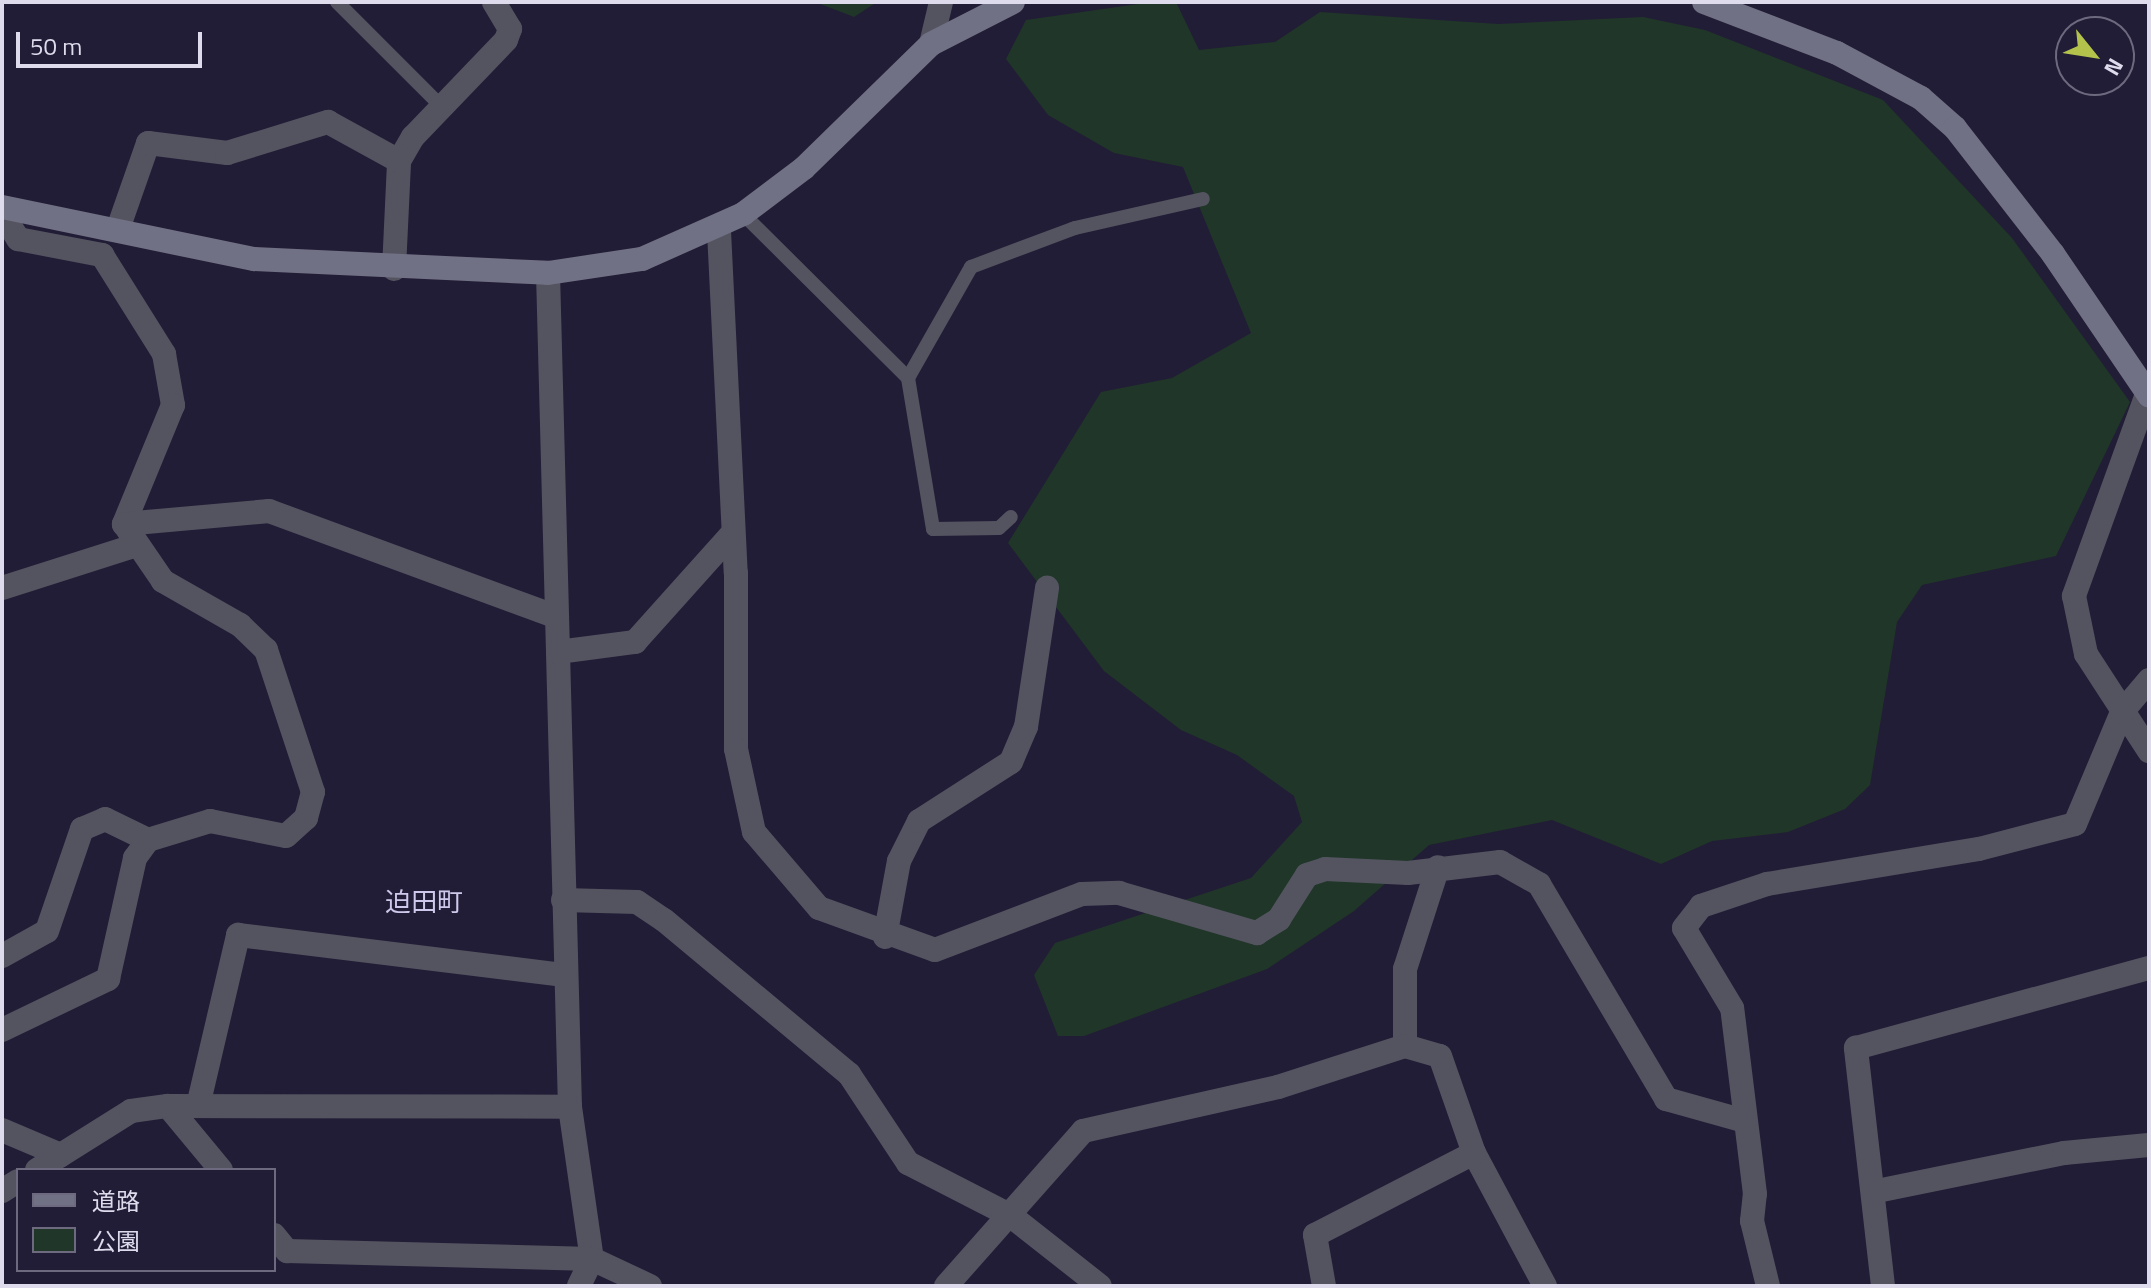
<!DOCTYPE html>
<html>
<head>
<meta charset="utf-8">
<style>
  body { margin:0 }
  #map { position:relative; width:2151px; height:1288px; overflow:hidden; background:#221d36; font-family:"Titillium Web","Noto Sans JP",sans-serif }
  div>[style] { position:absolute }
  .green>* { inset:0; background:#203628 }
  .lane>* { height:14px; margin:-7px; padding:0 7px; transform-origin:7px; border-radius:7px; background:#545461 }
  .street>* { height:24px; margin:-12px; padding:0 12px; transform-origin:12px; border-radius:12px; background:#545461 }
  .secondary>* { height:24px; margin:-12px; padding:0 12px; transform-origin:12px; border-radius:12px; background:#717185 }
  span { translate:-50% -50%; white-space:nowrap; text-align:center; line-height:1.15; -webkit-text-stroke:8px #221d36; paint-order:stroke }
  .quarter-label { font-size:26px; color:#cec9ea }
  .frame { position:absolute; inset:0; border:4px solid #dddbec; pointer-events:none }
  .legend { position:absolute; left:16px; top:1168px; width:260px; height:104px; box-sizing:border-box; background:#221d36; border:2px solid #6d697f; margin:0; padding:10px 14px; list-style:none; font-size:24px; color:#dddbec }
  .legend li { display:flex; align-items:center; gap:16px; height:40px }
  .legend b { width:40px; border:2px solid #6d697f }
  .north { position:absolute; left:2055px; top:16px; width:80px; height:80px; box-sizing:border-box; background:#221d36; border:2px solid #6d697f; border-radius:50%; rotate:120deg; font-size:22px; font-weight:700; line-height:32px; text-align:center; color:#dddbec }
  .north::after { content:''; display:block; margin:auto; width:28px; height:36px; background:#b3c24b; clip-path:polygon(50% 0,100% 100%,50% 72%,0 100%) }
  .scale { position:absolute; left:16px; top:32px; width:186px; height:36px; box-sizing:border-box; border:4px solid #dddbec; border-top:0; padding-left:10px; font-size:24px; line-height:28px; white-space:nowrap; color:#dddbec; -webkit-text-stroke:6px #221d36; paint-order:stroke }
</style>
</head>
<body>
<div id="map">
  <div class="green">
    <i style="clip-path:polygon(815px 2px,877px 2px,854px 17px)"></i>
    <i style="clip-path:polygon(1152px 2px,1176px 2px,1199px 50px,1275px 42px,1320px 12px,1498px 24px,1643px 17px,1705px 30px,1883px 100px,2012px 238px,2130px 402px,2056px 556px,1922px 585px,1897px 622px,1870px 785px,1845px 809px,1788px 832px,1712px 841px,1661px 864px,1552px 820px,1429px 845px,1354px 911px,1267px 969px,1084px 1036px,1058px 1036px,1034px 975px,1055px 943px,1251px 878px,1302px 822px,1294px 796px,1237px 755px,1181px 730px,1104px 671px,1008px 543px,1101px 392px,1172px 378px,1251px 333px,1183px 167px,1114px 153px,1048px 115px,1006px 59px,1026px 20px)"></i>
  </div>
  <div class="lane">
    <i style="left:337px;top:2px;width:148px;rotate:45deg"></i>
    <i style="left:743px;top:214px;width:233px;rotate:44.8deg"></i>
    <i style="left:908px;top:378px;width:153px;rotate:80.6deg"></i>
    <i style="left:933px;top:529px;width:66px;rotate:-0.9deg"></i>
    <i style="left:999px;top:528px;width:16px;rotate:-43deg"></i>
    <i style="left:908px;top:378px;width:128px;rotate:-60.4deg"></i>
    <i style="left:971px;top:267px;width:111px;rotate:-20.6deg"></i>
    <i style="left:1075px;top:228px;width:131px;rotate:-12.8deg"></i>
  </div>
  <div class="street">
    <i style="left:931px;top:44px;width:43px;rotate:-76.6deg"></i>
    <i style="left:2px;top:214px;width:30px;rotate:57deg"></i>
    <i style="left:18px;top:239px;width:86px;rotate:10.8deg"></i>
    <i style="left:102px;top:255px;width:117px;rotate:57.9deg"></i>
    <i style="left:164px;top:354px;width:52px;rotate:80deg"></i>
    <i style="left:173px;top:405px;width:129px;rotate:112.4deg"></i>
    <i style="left:119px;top:226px;width:88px;rotate:-70.7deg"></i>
    <i style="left:148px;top:143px;width:80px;rotate:7.2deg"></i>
    <i style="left:227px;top:153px;width:106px;rotate:-17.1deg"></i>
    <i style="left:328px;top:122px;width:81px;rotate:28.8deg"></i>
    <i style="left:719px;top:231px;width:342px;rotate:87.2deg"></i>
    <i style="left:736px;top:573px;width:176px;rotate:90deg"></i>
    <i style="left:736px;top:749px;width:85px;rotate:77.8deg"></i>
    <i style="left:754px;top:832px;width:100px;rotate:49.5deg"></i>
    <i style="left:819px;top:908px;width:123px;rotate:19.9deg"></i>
    <i style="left:935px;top:950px;width:157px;rotate:-20.9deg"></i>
    <i style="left:1082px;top:894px;width:37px;rotate:-2deg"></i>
    <i style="left:1119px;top:893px;width:144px;rotate:16.2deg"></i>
    <i style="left:1257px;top:933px;width:26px;rotate:-32deg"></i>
    <i style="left:1279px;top:919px;width:52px;rotate:-57.5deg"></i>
    <i style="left:1307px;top:875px;width:19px;rotate:-18deg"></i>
    <i style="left:1325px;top:869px;width:83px;rotate:2.8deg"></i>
    <i style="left:1408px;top:873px;width:93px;rotate:-6.8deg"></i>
    <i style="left:1500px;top:862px;width:45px;rotate:29.4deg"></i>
    <i style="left:1539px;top:884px;width:250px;rotate:59.4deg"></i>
    <i style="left:1666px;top:1099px;width:78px;rotate:15.6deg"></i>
    <i style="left:394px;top:269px;width:108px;rotate:-87.3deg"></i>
    <i style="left:399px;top:161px;width:28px;rotate:-60deg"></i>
    <i style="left:413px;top:137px;width:134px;rotate:-46.2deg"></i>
    <i style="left:506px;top:40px;width:12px;rotate:-70deg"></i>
    <i style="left:510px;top:29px;width:31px;rotate:-121deg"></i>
    <i style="left:548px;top:273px;width:834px;rotate:88.49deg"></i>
    <i style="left:570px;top:1107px;width:154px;rotate:81.8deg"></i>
    <i style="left:592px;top:1259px;width:30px;rotate:116deg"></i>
    <i style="left:2147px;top:394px;width:215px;rotate:109.9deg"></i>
    <i style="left:2074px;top:596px;width:59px;rotate:78.3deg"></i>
    <i style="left:2086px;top:654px;width:116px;rotate:57deg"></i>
    <i style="left:124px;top:524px;width:146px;rotate:-5.1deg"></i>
    <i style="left:269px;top:511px;width:307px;rotate:20.2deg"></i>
    <i style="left:2px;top:588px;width:142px;rotate:-17.7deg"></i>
    <i style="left:558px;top:652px;width:78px;rotate:-7.4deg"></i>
    <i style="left:635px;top:642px;width:142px;rotate:-48.1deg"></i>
    <i style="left:563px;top:900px;width:74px;rotate:1.5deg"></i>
    <i style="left:637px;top:902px;width:32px;rotate:34deg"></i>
    <i style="left:664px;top:920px;width:241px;rotate:39.8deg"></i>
    <i style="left:849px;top:1074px;width:107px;rotate:56.5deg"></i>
    <i style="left:908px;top:1163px;width:116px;rotate:27.2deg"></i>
    <i style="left:1011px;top:1216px;width:113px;rotate:38.2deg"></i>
    <i style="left:885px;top:937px;width:77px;rotate:-79.6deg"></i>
    <i style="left:899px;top:861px;width:45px;rotate:-63.4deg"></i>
    <i style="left:919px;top:821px;width:109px;rotate:-32.7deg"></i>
    <i style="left:1011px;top:762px;width:38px;rotate:-67deg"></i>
    <i style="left:1026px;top:727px;width:141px;rotate:-81.4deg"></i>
    <i style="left:2px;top:956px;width:51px;rotate:-29.1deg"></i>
    <i style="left:47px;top:931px;width:108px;rotate:-71.1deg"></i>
    <i style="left:82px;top:829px;width:25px;rotate:-23deg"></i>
    <i style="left:105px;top:819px;width:48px;rotate:26deg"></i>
    <i style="left:2px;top:1030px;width:118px;rotate:-25.7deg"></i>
    <i style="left:108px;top:979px;width:124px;rotate:-77.4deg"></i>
    <i style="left:135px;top:858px;width:22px;rotate:-54deg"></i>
    <i style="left:148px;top:840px;width:65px;rotate:-17deg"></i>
    <i style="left:210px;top:821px;width:77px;rotate:11.2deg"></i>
    <i style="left:286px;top:836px;width:27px;rotate:-42deg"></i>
    <i style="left:306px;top:818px;width:27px;rotate:-75deg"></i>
    <i style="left:313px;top:792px;width:150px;rotate:-108.3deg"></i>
    <i style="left:266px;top:650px;width:36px;rotate:-136deg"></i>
    <i style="left:240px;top:625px;width:89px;rotate:-150.3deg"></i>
    <i style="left:163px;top:581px;width:69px;rotate:-124.4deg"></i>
    <i style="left:1405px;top:1046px;width:77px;rotate:-90deg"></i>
    <i style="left:1405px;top:969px;width:107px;rotate:-72.1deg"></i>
    <i style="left:168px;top:1106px;width:83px;rotate:50.4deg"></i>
    <i style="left:198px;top:1106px;width:176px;rotate:-76.8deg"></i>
    <i style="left:238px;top:935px;width:329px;rotate:7deg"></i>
    <i style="left:2px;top:1130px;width:64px;rotate:23deg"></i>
    <i style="left:37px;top:1170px;width:111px;rotate:-32.1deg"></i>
    <i style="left:131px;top:1111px;width:37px;rotate:-8deg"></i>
    <i style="left:168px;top:1106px;width:402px;rotate:0.1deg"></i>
    <i style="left:2px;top:1191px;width:19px;rotate:-32deg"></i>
    <i style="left:1877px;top:1191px;width:191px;rotate:-11.5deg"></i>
    <i style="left:2064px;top:1153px;width:85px;rotate:-5.4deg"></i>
    <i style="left:274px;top:1235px;width:21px;rotate:51deg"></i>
    <i style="left:287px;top:1251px;width:305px;rotate:1.5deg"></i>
    <i style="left:592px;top:1259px;width:64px;rotate:25deg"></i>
    <i style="left:946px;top:1286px;width:207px;rotate:-48.5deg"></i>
    <i style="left:1083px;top:1131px;width:200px;rotate:-12.7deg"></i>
    <i style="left:1278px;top:1087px;width:133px;rotate:-17.9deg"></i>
    <i style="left:1405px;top:1046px;width:36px;rotate:16deg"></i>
    <i style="left:1440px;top:1056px;width:103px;rotate:70.7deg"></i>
    <i style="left:1474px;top:1153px;width:151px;rotate:61.9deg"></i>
    <i style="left:1324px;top:1286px;width:52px;rotate:-100deg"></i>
    <i style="left:1315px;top:1235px;width:179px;rotate:-27.3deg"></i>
    <i style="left:1768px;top:1286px;width:67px;rotate:-103.8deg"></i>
    <i style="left:1752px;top:1221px;width:27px;rotate:-84deg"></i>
    <i style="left:1755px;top:1194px;width:187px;rotate:-97deg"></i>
    <i style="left:1732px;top:1008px;width:93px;rotate:-121deg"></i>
    <i style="left:1684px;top:928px;width:28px;rotate:-52deg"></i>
    <i style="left:1701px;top:906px;width:70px;rotate:-18.4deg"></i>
    <i style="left:1767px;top:884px;width:215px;rotate:-9.4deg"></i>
    <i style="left:1979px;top:849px;width:99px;rotate:-14.6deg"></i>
    <i style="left:2075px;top:824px;width:121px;rotate:-67.2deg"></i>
    <i style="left:2122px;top:712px;width:42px;rotate:-49.8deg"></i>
    <i style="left:1883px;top:1286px;width:240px;rotate:-96.5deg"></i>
    <i style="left:1856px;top:1048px;width:304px;rotate:-15.3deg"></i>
  </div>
  <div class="secondary">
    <i style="left:1704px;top:2px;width:142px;rotate:21deg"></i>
    <i style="left:1837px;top:53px;width:95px;rotate:28.2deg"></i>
    <i style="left:1921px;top:98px;width:45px;rotate:41.4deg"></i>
    <i style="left:1955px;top:128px;width:160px;rotate:52.1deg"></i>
    <i style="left:2053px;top:254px;width:171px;rotate:55.8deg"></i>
    <i style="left:2px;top:207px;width:257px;rotate:11.7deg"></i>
    <i style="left:254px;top:259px;width:294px;rotate:2.7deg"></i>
    <i style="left:548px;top:273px;width:95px;rotate:-8.5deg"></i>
    <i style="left:642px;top:259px;width:111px;rotate:-24deg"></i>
    <i style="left:743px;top:214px;width:76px;rotate:-37deg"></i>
    <i style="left:804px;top:168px;width:177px;rotate:-44.3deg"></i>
    <i style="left:931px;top:44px;width:92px;rotate:-27.1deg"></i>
  </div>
  <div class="quarter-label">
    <span style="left:424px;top:902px">迫田町</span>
  </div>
  <div class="frame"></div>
  <ul class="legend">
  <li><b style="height:10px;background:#717185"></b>道路</li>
  <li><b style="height:22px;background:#203628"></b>公園</li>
  </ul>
  <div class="north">N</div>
  <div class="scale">50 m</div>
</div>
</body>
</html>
